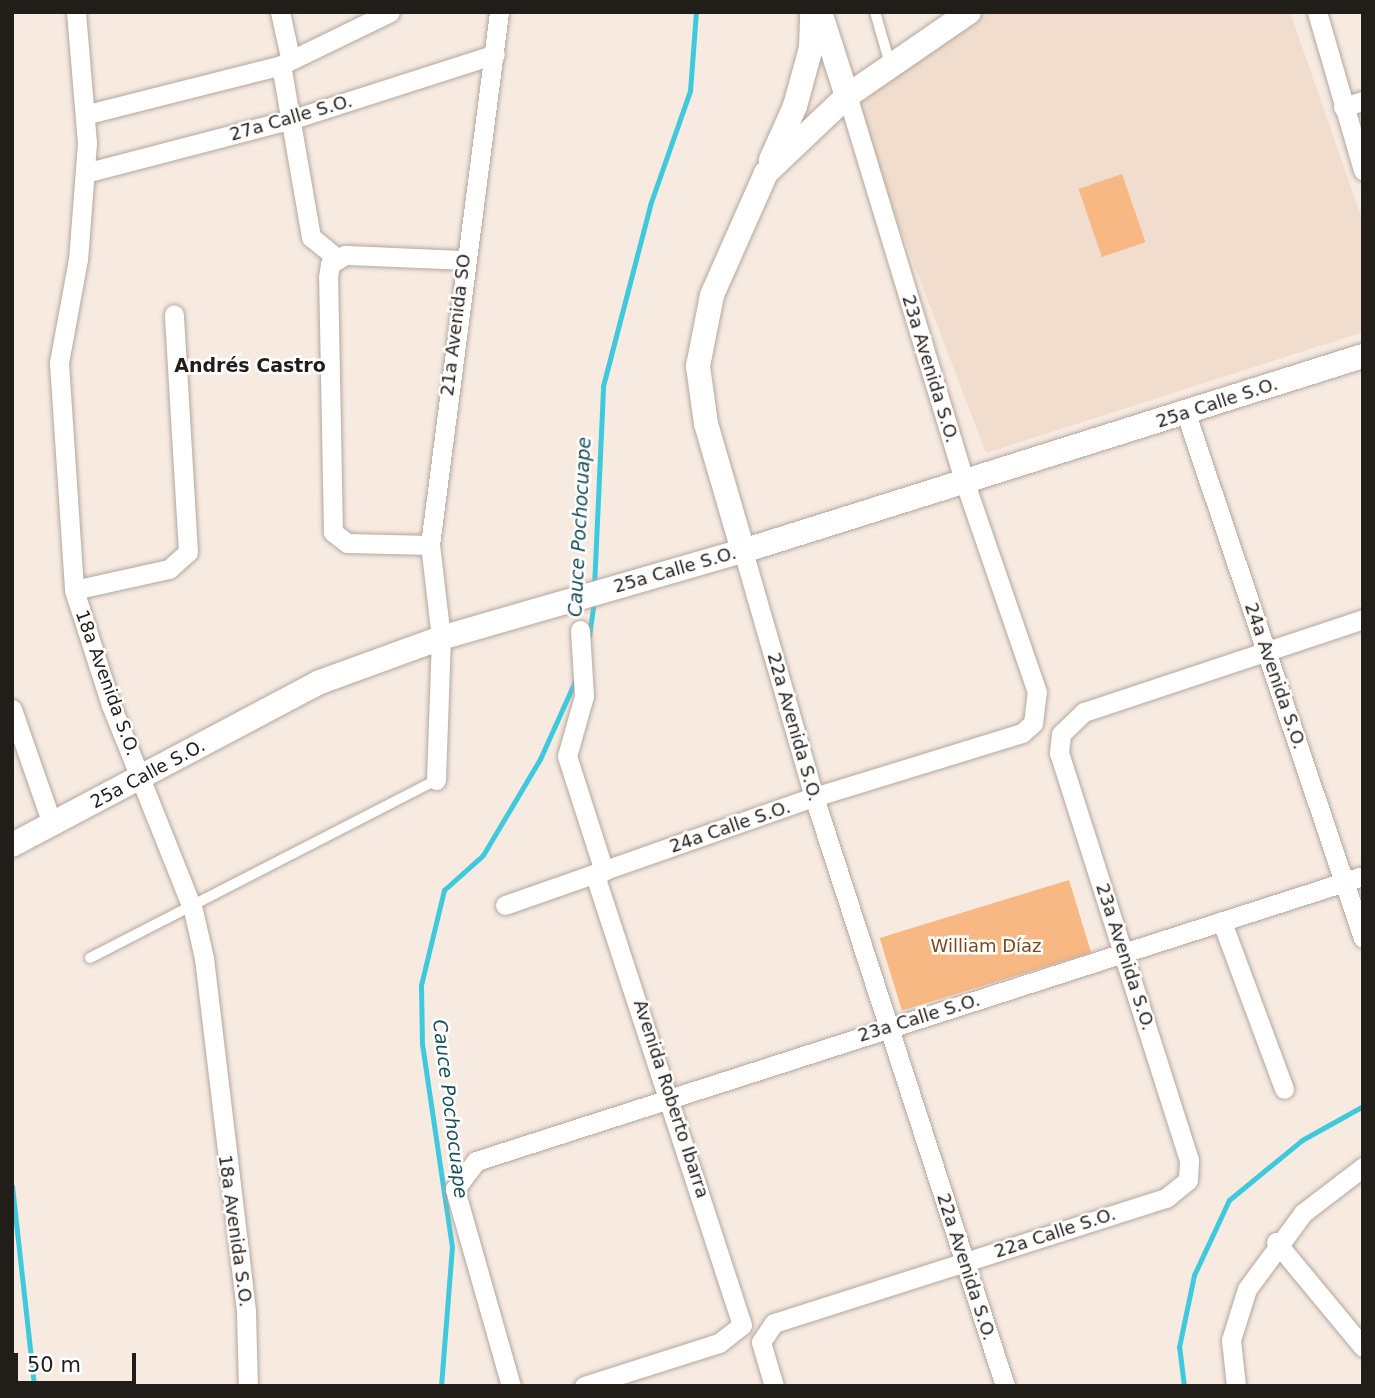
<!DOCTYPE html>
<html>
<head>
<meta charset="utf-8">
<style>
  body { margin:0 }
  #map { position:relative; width:1375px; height:1398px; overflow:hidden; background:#f7eae0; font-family:"DejaVu Sans",sans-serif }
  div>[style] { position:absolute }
  .built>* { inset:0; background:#f0ddce }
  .green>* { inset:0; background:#f7b884; transform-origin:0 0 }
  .stream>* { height:5px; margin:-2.5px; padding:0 2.5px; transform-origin:2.5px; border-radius:2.5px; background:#3fc9dc }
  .roads { filter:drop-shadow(0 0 2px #b3a79d) drop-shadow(0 0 2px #b3a79d) }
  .service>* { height:10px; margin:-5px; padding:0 5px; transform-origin:5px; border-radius:5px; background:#fff }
  .minor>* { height:19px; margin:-9.5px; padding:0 9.5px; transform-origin:9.5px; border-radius:9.5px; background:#fff }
  .tertiary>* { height:24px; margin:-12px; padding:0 12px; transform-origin:12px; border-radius:12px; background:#fff }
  span { translate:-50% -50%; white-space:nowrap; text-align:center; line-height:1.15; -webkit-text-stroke:5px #fff; paint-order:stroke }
  .street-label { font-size:18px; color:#211d19 }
  .park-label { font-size:18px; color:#7a4a1d }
  .neighbourhood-label { font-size:19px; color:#211d19; font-weight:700 }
  .water-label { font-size:19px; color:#154f57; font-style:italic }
  .frame { position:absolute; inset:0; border:14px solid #211d19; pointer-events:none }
  .scale { position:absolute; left:14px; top:1353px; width:122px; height:32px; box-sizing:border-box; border:4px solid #211d19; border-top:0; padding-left:9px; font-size:21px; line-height:24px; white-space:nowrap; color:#211d19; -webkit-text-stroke:5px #fff; paint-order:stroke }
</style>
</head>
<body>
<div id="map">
  <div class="built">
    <i style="clip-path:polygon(985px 12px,1290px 12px,1363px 222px,1363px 332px,986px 453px,851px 99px)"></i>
  </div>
  <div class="green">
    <i style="left:1122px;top:174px;width:72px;height:46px;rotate:71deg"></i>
    <i style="left:1069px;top:880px;width:76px;height:198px;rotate:73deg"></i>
  </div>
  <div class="stream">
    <i style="left:594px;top:587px;width:201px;rotate:-87.4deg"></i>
    <i style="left:603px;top:386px;width:187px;rotate:-75.4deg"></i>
    <i style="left:650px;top:205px;width:121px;rotate:-70.7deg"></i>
    <i style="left:690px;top:91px;width:79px;rotate:-85.7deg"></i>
    <i style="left:589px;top:636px;width:35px;rotate:-82deg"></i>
    <i style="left:12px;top:1186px;width:201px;rotate:83.7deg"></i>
    <i style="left:441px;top:1386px;width:139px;rotate:-85.5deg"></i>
    <i style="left:452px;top:1247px;width:205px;rotate:-98.4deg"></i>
    <i style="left:422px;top:1044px;width:59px;rotate:-91deg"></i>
    <i style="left:421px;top:985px;width:98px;rotate:-76.4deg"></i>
    <i style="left:444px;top:890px;width:52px;rotate:-41.9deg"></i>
    <i style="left:483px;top:855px;width:112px;rotate:-59.3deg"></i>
    <i style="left:540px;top:759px;width:88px;rotate:-65.8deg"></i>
    <i style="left:1184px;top:1386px;width:39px;rotate:-97deg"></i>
    <i style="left:1179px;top:1347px;width:74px;rotate:-78.2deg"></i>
    <i style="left:1194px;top:1275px;width:83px;rotate:-65deg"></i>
    <i style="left:1229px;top:1200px;width:94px;rotate:-39.4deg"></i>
    <i style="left:1302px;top:1140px;width:70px;rotate:-29.1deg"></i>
  </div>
  <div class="roads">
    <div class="service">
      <i style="left:875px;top:12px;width:54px;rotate:73.9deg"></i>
      <i style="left:90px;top:958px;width:389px;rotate:-27.2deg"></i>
    </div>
    <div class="minor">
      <i style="left:76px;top:12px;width:131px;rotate:85.2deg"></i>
      <i style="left:87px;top:143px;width:116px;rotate:94.4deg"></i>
      <i style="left:78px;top:259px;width:106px;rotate:100.4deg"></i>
      <i style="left:59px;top:363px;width:227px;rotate:86.2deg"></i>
      <i style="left:74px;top:590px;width:121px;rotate:72.2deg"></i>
      <i style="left:111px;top:705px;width:221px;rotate:68.2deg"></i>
      <i style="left:193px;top:910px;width:49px;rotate:77.1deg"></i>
      <i style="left:204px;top:958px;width:356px;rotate:83.2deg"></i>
      <i style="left:246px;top:1312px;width:74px;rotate:88.5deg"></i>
      <i style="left:280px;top:12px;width:46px;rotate:77.5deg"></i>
      <i style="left:1317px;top:12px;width:165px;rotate:73.8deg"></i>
      <i style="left:281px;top:65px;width:175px;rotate:80.1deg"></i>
      <i style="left:311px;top:237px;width:35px;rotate:39deg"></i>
      <i style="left:1343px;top:107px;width:21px;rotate:-17deg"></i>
      <i style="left:88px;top:114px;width:199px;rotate:-14.2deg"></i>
      <i style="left:281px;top:65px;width:121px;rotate:-25.9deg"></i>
      <i style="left:85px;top:173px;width:215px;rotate:-14.6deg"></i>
      <i style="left:293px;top:119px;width:212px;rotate:-17.8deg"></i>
      <i style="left:1186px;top:414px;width:553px;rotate:71.34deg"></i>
      <i style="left:430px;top:545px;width:83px;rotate:-178.6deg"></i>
      <i style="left:347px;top:543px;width:18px;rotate:-142deg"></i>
      <i style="left:333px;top:532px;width:255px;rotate:-91.1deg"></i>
      <i style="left:328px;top:277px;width:13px;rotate:-81deg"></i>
      <i style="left:330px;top:264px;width:17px;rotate:-31deg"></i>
      <i style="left:345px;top:255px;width:119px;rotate:2.4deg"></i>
      <i style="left:743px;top:551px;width:256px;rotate:73.9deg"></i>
      <i style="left:814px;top:797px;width:619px;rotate:72.03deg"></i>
      <i style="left:74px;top:590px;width:97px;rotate:-12.5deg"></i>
      <i style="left:169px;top:569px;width:25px;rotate:-42deg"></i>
      <i style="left:188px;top:552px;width:238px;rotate:-93.4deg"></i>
      <i style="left:580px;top:630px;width:66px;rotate:86.5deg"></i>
      <i style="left:584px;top:696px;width:62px;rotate:105.8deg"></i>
      <i style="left:567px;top:756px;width:121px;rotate:72.2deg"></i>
      <i style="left:12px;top:709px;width:122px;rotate:70.8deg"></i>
      <i style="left:436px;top:780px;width:142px;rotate:-88deg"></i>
      <i style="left:441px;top:638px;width:94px;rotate:-96.7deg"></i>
      <i style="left:430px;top:545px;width:537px;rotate:-82.62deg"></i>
      <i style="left:505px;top:905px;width:327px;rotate:-19.3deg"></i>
      <i style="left:814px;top:797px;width:218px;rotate:-17.1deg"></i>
      <i style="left:1022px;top:733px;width:15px;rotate:-42deg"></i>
      <i style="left:1033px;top:723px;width:31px;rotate:-83deg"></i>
      <i style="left:1037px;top:692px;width:224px;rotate:-109deg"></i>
      <i style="left:964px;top:480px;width:401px;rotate:-106.9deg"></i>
      <i style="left:1222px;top:922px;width:178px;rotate:69.6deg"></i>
      <i style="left:1276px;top:1242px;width:136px;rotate:50.4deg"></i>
      <i style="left:511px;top:1386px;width:205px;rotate:-105.9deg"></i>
      <i style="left:455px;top:1189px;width:35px;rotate:-53deg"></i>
      <i style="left:476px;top:1161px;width:932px;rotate:-17.81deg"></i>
      <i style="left:584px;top:1386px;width:142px;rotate:-17.7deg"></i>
      <i style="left:719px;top:1343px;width:29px;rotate:-38deg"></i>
      <i style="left:742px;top:1325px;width:474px;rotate:-108.1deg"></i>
      <i style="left:774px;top:1386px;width:46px;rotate:-106.5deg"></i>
      <i style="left:761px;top:1342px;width:23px;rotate:-56deg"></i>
      <i style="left:774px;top:1323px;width:411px;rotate:-17.7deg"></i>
      <i style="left:1166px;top:1198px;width:28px;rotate:-39deg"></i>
      <i style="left:1188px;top:1180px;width:20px;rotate:-87deg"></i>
      <i style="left:1189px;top:1160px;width:427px;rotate:-107.7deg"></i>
      <i style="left:1059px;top:753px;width:19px;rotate:-84deg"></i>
      <i style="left:1061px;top:734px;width:32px;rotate:-44deg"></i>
      <i style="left:1084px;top:712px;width:294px;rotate:-18.4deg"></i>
      <i style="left:1236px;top:1386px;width:46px;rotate:-96.2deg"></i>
      <i style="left:1231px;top:1340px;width:53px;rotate:-72.6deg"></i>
      <i style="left:1247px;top:1289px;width:94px;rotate:-53.6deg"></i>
      <i style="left:1303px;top:1213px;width:76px;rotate:-37.5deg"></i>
    </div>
    <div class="tertiary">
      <i style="left:820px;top:12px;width:88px;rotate:72.2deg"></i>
      <i style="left:771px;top:160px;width:59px;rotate:-66deg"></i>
      <i style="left:795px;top:106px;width:60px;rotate:-74.6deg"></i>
      <i style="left:811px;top:48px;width:36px;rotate:-88deg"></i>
      <i style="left:743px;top:551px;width:132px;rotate:-106.2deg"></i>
      <i style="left:706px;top:424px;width:59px;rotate:-97.9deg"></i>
      <i style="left:698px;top:366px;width:72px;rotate:-78.8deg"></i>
      <i style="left:712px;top:295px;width:133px;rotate:-66.1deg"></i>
      <i style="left:766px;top:173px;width:112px;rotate:-43.5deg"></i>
      <i style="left:847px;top:96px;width:148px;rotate:-34.5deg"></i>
      <i style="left:12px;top:845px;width:348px;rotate:-27.9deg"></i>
      <i style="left:320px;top:682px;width:129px;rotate:-20deg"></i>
      <i style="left:441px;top:638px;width:314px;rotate:-16.1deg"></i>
      <i style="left:743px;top:551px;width:650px;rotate:-17.46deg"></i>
    </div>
  </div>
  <div class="street-label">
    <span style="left:291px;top:118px;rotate:-16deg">27a Calle S.O.</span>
    <span style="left:456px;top:325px;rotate:-83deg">21a Avenida SO</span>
    <span style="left:930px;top:369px;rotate:73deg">23a Avenida S.O.</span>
    <span style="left:1217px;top:403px;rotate:-18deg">25a Calle S.O.</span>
    <span style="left:675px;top:570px;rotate:-16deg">25a Calle S.O.</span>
    <span style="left:1275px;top:676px;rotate:71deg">24a Avenida S.O.</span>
    <span style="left:107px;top:683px;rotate:70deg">18a Avenida S.O.</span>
    <span style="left:794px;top:727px;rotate:74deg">22a Avenida S.O.</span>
    <span style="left:148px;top:774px;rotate:-28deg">25a Calle S.O.</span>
    <span style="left:730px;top:827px;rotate:-19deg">24a Calle S.O.</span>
    <span style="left:1125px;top:957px;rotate:72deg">23a Avenida S.O.</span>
    <span style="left:919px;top:1018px;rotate:-17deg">23a Calle S.O.</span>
    <span style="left:671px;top:1099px;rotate:72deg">Avenida Roberto Ibarra</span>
    <span style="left:235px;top:1231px;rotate:82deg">18a Avenida S.O.</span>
    <span style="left:1055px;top:1233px;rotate:-18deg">22a Calle S.O.</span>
    <span style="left:966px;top:1267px;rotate:72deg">22a Avenida S.O.</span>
  </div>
  <div class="park-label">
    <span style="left:986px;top:946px">William Díaz</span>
  </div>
  <div class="neighbourhood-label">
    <span style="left:250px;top:366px">Andrés Castro</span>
  </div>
  <div class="water-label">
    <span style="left:580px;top:527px;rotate:-87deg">Cauce Pochocuape</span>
    <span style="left:450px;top:1109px;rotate:83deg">Cauce Pochocuape</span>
  </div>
  <div class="frame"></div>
  <div class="scale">50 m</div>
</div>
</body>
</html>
